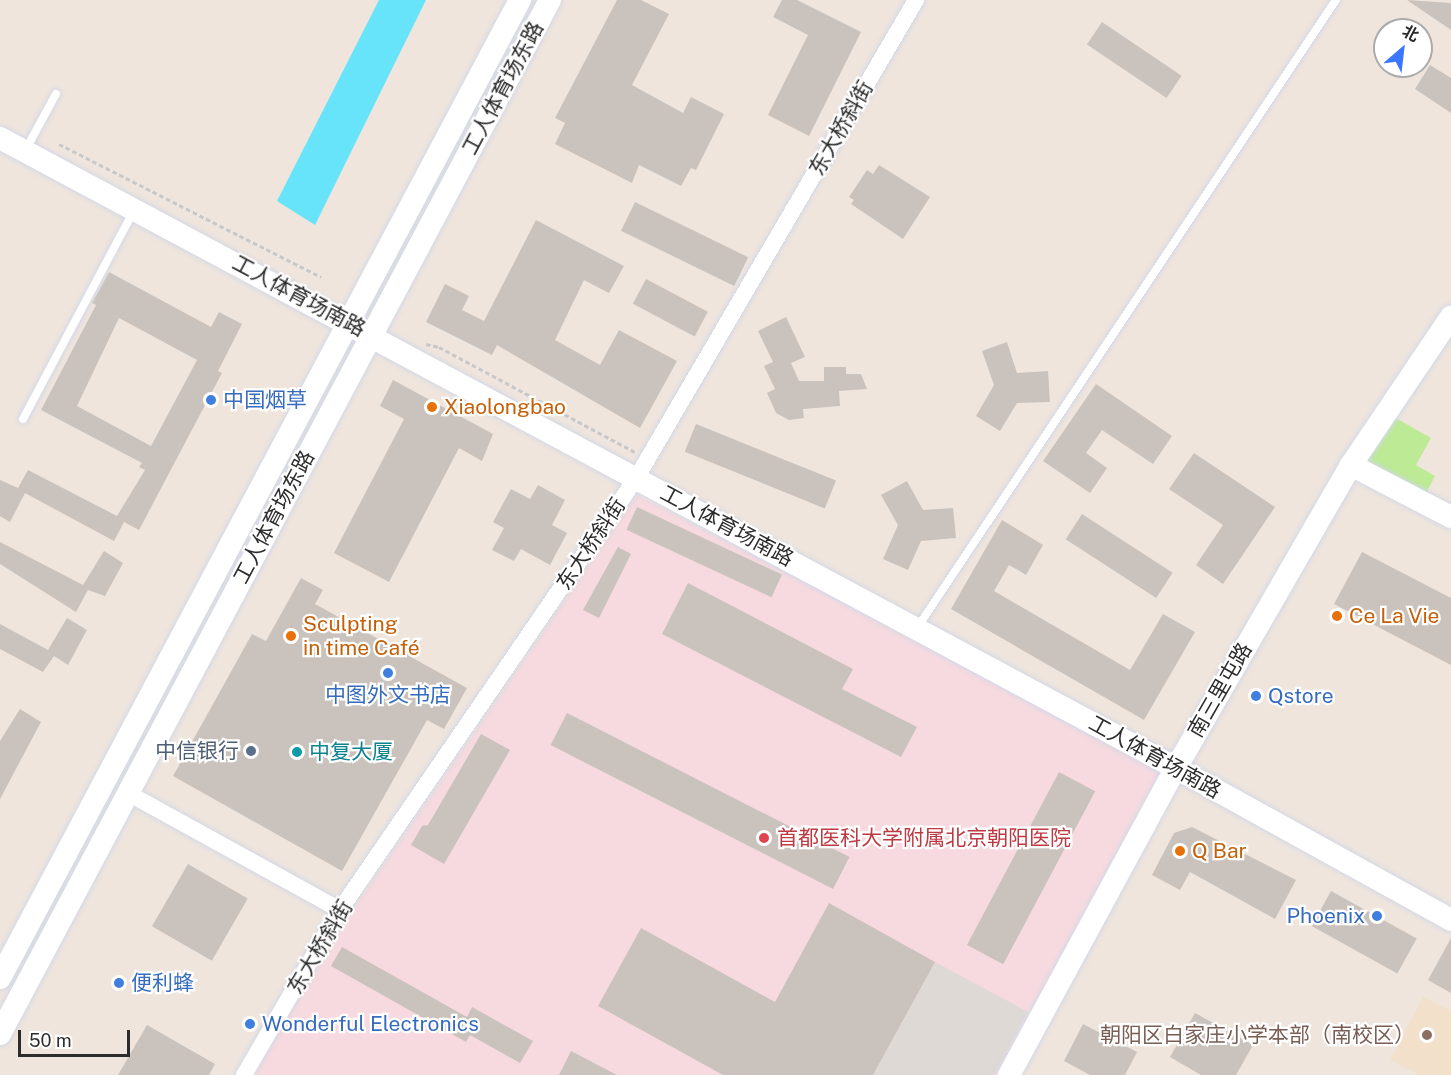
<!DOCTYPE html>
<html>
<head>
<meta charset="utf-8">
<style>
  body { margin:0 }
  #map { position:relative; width:1451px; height:1075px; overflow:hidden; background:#efe5dd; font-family:"Public Sans","Noto Sans SC",sans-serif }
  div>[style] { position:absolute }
  .education>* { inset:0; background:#f2e0cb }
  .medical>* { inset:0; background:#f6dadf }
  .green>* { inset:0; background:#bcea95 }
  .plaza>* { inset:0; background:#ded9d4 }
  .water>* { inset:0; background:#67e4f9 }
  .building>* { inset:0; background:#cac2bc; transform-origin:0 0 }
  .path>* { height:3px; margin-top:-1.5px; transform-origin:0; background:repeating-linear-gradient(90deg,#c8c8c8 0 4.5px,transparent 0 7.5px) }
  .roads { filter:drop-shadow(0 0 2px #d2d8e6) drop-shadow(0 0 2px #d2d8e6) }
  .lane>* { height:8px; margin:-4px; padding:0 4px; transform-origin:4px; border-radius:4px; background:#fff }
  .street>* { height:16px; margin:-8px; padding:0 8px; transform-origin:8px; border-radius:8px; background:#fff }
  .secondary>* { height:22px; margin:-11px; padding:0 11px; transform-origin:11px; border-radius:11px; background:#fff }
  .dots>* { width:16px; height:16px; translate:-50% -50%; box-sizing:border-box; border:3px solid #fff; border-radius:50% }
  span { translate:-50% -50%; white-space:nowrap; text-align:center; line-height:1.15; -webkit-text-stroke:4.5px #fff; paint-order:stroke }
  .street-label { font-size:21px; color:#2c2c2c }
  .shop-label { font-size:21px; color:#366cbe }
  .left { translate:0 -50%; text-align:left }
  .right { translate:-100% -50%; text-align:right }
  .food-label { font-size:21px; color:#c56008 }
  .service-label { font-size:21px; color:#4e5e75 }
  .culture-label { font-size:21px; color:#0d838f }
  .health-label { font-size:21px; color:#be3a42 }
  .education-label { font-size:21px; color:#785e54 }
  .north { position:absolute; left:1373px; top:18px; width:60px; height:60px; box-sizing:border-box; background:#fff; border:2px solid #ababab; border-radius:50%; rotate:28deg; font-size:16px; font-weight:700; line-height:24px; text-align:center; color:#2c2c2c }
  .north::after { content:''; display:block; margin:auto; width:21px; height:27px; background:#3a76ff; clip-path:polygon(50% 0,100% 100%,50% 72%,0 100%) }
  .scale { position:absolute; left:18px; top:1030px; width:112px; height:27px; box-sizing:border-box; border:3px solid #2c2c2c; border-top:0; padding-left:8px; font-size:18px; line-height:21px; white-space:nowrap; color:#2c2c2c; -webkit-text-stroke:4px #fff; paint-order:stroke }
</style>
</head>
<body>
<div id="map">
  <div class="education">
    <i style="clip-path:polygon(1423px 997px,1451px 1011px,1451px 1075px,1419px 1075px,1390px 1060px)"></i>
  </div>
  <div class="medical">
    <i style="clip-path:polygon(637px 495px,1162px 768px,998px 1075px,247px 1075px,355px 907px)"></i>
  </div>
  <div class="green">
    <i style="clip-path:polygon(1394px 417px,1431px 438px,1416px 465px,1435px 476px,1425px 495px,1362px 461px)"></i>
  </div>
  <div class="plaza">
    <i style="clip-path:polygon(935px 962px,1028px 1012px,994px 1075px,873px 1075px)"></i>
  </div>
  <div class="water">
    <i style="clip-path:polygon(379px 0,426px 0,315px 225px,277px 201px)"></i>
  </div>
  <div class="building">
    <i style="clip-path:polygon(617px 0,641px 0,669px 14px,632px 85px,683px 113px,691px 97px,724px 114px,696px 170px,691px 168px,681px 186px,639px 165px,632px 183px,555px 144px,565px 123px,555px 118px)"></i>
    <i style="clip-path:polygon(782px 0,797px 0,861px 32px,809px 136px,768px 115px,808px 35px,773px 17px)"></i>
    <i style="clip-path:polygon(1407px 0,1451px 3px,1451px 30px)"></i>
    <i style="left:1102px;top:22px;width:96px;height:27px;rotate:34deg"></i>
    <i style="clip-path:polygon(1430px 65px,1451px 78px,1451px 113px,1415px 89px)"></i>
    <i style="clip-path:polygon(879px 165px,930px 197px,903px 239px,851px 204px,854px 200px,849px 197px,867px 170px,873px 174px)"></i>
    <i style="left:635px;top:202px;width:126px;height:32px;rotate:26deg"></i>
    <i style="clip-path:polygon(536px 220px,624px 266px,609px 293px,584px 280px,555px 340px,600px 365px,619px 330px,677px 361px,640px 428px,497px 345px,492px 355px,426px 322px,445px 284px,469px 296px,462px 310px,484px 321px)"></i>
    <i style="clip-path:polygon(evenodd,109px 272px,211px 327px,219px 312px,242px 324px,218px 371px,222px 373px,139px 530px,124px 522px,114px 541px,25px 493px,10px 522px,0 516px,0 480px,18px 488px,28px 470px,117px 516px,145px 470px,139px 467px,142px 463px,41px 410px,96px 305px,92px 303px,109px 272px,119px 318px,197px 360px,151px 446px,77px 406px,119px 318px)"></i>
    <i style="left:646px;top:279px;width:70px;height:28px;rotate:28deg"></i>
    <i style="clip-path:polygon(786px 317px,805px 357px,791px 363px,799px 381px,824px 381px,824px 367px,846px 367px,846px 374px,861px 374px,867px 389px,839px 391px,840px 406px,803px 409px,804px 418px,789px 420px,776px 413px,767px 393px,775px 389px,764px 366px,773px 362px,758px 331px)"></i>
    <i style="clip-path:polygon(1007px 342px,1017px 373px,1048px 371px,1050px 402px,1017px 403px,1000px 431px,976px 416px,994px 385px,982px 351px)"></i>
    <i style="clip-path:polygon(393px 380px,493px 434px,482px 461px,459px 448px,389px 582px,334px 553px,404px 419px,380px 406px)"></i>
    <i style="clip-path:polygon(1096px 384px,1172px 436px,1153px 464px,1102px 430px,1086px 453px,1107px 468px,1090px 493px,1043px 461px)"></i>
    <i style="left:696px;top:424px;width:151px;height:30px;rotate:22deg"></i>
    <i style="clip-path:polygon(1194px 453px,1275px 507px,1223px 584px,1196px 565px,1223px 525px,1169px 489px)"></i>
    <i style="clip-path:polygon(907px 481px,923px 510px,953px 508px,956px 538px,921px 541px,908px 570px,883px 559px,898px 525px,881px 495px)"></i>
    <i style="clip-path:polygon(538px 485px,565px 500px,552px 525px,567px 533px,550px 565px,521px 549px,514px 561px,492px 550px,504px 528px,493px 522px,511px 489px,530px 499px)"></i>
    <i style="left:637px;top:507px;width:160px;height:25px;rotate:25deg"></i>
    <i style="left:1082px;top:514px;width:108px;height:30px;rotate:33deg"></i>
    <i style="clip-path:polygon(1002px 520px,1043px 545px,1026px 575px,1009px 565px,994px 591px,1130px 670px,1163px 614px,1195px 632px,1144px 720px,951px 609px)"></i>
    <i style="clip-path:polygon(0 542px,83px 585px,104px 551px,123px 563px,105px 596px,88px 590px,76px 612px,0 564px)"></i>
    <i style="clip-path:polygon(618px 547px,631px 554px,599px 618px,583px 610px)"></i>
    <i style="clip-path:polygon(1362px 552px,1451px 598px,1451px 665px,1334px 604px)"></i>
    <i style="clip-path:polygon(301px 578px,323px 590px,315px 604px,467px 688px,444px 729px,427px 720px,342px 871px,173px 776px,252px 634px,266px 641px)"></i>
    <i style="clip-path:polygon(688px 583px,853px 669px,842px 689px,917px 727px,901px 757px,662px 634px)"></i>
    <i style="clip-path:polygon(67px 618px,87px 630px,68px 665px,54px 656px,43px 672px,0 649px,0 624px,48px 650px)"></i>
    <i style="clip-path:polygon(20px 709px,41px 722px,0 799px,0 741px)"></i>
    <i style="left:567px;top:713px;width:317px;height:36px;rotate:27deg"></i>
    <i style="clip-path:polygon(481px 734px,510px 750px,444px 864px,411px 845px,422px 826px,428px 825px)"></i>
    <i style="left:1059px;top:772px;width:41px;height:196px;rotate:28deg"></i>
    <i style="clip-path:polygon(1192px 827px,1296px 880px,1275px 919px,1190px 872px,1180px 890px,1152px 875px,1174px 833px)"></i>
    <i style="left:188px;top:864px;width:69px;height:72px;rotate:30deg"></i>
    <i style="left:1331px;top:891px;width:98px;height:40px;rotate:29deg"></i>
    <i style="clip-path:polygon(829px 903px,935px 962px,873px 1075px,723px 1075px,598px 1006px,641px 928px,775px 1002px)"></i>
    <i style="clip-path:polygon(1451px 938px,1451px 993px,1428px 980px)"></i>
    <i style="clip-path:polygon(342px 947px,467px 1017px,472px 1007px,533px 1041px,520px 1063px,470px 1035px,466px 1042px,331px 966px)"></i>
    <i style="clip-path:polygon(1195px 1013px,1253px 1045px,1236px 1075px,1201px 1075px,1170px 1057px)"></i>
    <i style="clip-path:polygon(1083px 1024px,1137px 1052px,1125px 1075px,1090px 1075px,1064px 1061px)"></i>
    <i style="clip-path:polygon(147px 1025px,215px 1064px,209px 1075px,118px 1075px)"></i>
    <i style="clip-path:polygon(571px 1051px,617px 1075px,559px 1075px)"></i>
  </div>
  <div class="path">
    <i style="left:59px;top:144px;width:294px;rotate:26.9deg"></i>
    <i style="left:426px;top:344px;width:13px;rotate:13deg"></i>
    <i style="left:439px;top:347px;width:222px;rotate:28.2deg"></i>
  </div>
  <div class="roads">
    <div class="lane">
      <i style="left:25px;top:151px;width:65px;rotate:-61.5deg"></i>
      <i style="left:23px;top:419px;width:234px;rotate:-62deg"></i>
      <i style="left:917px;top:628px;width:755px;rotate:-56.29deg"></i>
    </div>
    <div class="street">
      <i style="left:128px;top:793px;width:242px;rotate:28.9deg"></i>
      <i style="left:244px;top:1075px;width:191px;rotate:-59.8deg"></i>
      <i style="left:340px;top:910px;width:525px;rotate:-55.55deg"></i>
      <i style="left:637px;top:477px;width:553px;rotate:-59.68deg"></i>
    </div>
    <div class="secondary">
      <i style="left:0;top:138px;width:1334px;rotate:28.18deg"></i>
      <i style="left:1176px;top:768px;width:314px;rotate:28.9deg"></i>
      <i style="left:1351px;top:465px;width:113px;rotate:27.5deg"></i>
      <i style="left:0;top:978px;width:1108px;rotate:-62deg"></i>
      <i style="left:0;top:1034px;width:1171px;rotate:-61.99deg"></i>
      <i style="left:1009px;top:1075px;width:349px;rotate:-61.5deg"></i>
      <i style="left:1176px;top:768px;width:350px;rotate:-60deg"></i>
      <i style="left:1351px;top:465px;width:179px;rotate:-56deg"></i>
    </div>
  </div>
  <div class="dots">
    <i style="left:211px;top:400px;background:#3f7fe0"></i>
    <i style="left:432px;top:407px;background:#e8710a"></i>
    <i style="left:1337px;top:616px;background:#e8710a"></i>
    <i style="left:291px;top:636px;background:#e8710a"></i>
    <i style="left:388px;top:673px;background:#3f7fe0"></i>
    <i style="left:1256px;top:696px;background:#3f7fe0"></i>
    <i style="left:251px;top:751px;background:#5c6f8a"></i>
    <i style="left:297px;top:752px;background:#0f9aa8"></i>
    <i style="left:764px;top:838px;background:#e0444e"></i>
    <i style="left:1180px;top:851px;background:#e8710a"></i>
    <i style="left:1377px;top:916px;background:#3f7fe0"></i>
    <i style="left:119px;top:983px;background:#3f7fe0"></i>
    <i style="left:250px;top:1024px;background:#3f7fe0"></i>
    <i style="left:1427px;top:1035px;background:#8d6e63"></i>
  </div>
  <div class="street-label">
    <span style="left:503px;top:88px;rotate:-62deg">工人体育场东路</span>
    <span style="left:841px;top:128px;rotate:-60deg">东大桥斜街</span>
    <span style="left:299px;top:296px;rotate:28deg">工人体育场南路</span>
    <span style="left:274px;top:517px;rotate:-62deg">工人体育场东路</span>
    <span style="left:727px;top:526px;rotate:28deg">工人体育场南路</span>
    <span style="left:591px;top:544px;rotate:-56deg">东大桥斜街</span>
    <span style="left:1220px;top:690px;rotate:-60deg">南三里屯路</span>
    <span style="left:1155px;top:757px;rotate:29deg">工人体育场南路</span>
    <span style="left:320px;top:947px;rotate:-59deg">东大桥斜街</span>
  </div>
  <div class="shop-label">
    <span class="left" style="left:223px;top:400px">中国烟草</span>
    <span style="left:388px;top:695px">中图外文书店</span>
    <span class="left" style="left:1268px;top:696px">Qstore</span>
    <span class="right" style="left:1365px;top:916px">Phoenix</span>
    <span class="left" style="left:131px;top:983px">便利蜂</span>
    <span class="left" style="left:262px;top:1024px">Wonderful Electronics</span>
  </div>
  <div class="food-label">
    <span class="left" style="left:444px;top:407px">Xiaolongbao</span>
    <span class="left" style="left:1349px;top:616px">Ce La Vie</span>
    <span class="left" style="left:303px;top:636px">Sculpting<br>in time Café</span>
    <span class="left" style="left:1192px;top:851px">Q Bar</span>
  </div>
  <div class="service-label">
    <span class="right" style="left:239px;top:751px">中信银行</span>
  </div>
  <div class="culture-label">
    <span class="left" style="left:309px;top:752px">中复大厦</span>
  </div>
  <div class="health-label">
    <span class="left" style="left:777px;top:838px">首都医科大学附属北京朝阳医院</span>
  </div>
  <div class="education-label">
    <span class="right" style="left:1415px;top:1035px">朝阳区白家庄小学本部（南校区）</span>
  </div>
  <div class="north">北</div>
  <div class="scale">50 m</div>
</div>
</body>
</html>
